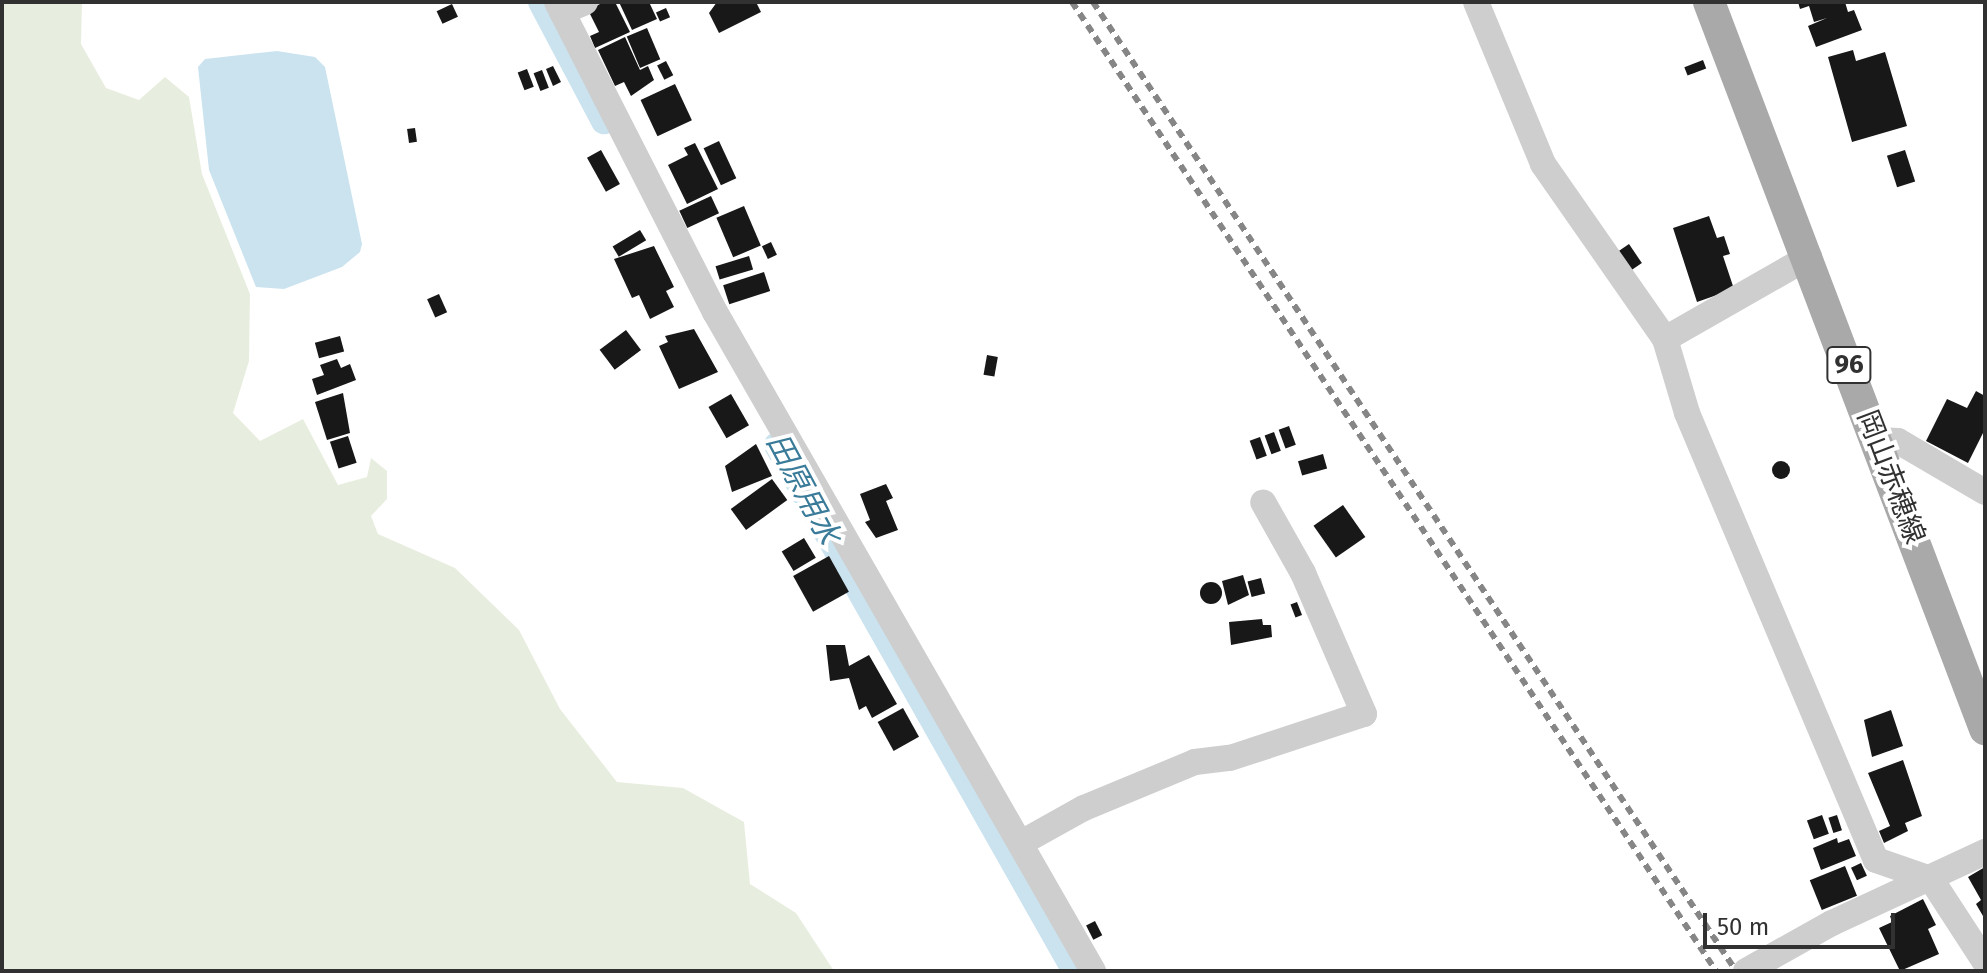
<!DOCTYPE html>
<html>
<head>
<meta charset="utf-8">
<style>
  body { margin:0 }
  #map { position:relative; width:1987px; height:973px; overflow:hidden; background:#fff; font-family:"Fira Sans","Noto Sans JP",sans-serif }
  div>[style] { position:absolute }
  .green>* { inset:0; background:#e8eedf }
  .water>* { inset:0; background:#cae3ef }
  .canal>* { height:26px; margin:-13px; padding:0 13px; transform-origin:13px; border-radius:13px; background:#cae3ef }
  .building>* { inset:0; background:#181818; transform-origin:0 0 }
  .round { border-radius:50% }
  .minor>* { height:26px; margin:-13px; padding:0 13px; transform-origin:13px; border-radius:13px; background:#cecece }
  .major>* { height:32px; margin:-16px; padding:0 16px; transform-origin:16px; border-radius:16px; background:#a9a9a9 }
  .rail>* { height:6px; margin-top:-3px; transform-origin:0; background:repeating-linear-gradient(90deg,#868686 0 8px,transparent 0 14px) }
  span { translate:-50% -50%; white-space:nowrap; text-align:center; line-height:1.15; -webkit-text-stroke:8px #fff; paint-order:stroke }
  .shield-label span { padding:2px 6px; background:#fff; border:2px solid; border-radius:6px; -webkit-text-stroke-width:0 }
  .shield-label { font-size:26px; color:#313131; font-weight:700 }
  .street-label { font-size:28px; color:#313131 }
  .water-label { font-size:30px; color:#397b99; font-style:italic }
  .frame { position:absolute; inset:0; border:4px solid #313131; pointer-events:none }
  .scale { position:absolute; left:1703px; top:913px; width:192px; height:36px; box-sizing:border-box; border:4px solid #313131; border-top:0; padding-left:10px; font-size:24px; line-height:28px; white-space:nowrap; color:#313131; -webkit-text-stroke:6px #fff; paint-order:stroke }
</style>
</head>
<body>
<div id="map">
  <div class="green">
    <i style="clip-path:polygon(2px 2px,82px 2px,81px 44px,106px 88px,139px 100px,165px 77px,189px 97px,202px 174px,250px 294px,249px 361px,233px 413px,260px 441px,303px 419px,338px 485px,367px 477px,371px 458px,387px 471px,387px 499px,371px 516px,378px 534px,455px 568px,519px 630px,560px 709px,617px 782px,683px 788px,744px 822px,750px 884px,796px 913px,834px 971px,2px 971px)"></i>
  </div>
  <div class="water">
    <i style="clip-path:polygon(277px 51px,315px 57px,325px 67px,362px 244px,360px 252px,342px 267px,284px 289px,256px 287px,209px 170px,198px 67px,205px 59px)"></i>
  </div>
  <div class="canal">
    <i style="left:541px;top:2px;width:135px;rotate:62.1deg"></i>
    <i style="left:777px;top:445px;width:605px;rotate:60.47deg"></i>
  </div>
  <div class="building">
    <i style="clip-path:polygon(604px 2px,615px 2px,630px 32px,595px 48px,590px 36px,599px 32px,588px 10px)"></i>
    <i style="clip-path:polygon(619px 2px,649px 2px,657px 19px,632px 30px)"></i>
    <i style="clip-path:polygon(717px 2px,756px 2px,761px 12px,719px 33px,709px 13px)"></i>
    <i style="clip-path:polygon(1798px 2px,1845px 2px,1848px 12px,1854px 10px,1862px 30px,1816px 47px,1808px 26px,1827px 18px,1814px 22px,1809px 6px,1800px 9px)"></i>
    <i style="left:452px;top:4px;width:14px;height:17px;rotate:65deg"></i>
    <i style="left:666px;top:8px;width:10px;height:11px;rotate:66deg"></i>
    <i style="left:647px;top:28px;width:34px;height:22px;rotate:67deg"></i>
    <i style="clip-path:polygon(625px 37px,640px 70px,648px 66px,654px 80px,631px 96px,624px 82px,615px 86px,598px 50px)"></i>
    <i style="clip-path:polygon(1853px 50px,1856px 61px,1885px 52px,1907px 126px,1852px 142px,1828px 57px)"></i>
    <i style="left:1703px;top:60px;width:9px;height:20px;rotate:69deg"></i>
    <i style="left:666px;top:61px;width:16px;height:10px;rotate:63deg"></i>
    <i style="clip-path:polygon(553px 66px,561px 82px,553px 86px,546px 69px)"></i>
    <i style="left:527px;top:69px;width:19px;height:10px;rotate:69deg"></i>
    <i style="left:542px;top:70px;width:19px;height:9px;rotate:69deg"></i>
    <i style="left:675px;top:84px;width:40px;height:38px;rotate:65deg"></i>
    <i style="left:415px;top:128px;width:14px;height:8px;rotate:82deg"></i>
    <i style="left:719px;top:141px;width:41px;height:17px;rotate:65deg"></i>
    <i style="clip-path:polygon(695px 143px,718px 189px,687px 204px,668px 165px,688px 155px,684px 148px)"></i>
    <i style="left:601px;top:150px;width:39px;height:16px;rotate:61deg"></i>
    <i style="left:1905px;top:150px;width:33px;height:19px;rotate:72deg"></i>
    <i style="left:711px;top:196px;width:19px;height:35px;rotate:65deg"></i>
    <i style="left:744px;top:206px;width:43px;height:30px;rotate:67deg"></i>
    <i style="clip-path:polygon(1709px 216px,1717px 238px,1724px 236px,1730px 254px,1723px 256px,1734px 289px,1697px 302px,1673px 228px)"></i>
    <i style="left:640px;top:230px;width:12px;height:32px;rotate:59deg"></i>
    <i style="left:771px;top:242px;width:14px;height:10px;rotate:65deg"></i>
    <i style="left:1629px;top:244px;width:23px;height:15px;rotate:56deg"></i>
    <i style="clip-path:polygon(654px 246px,674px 287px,666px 291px,674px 307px,650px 319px,639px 295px,632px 298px,614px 259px)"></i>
    <i style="left:749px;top:256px;width:14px;height:35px;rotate:73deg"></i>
    <i style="left:764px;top:272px;width:20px;height:43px;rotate:72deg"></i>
    <i style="left:439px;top:294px;width:20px;height:13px;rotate:66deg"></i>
    <i style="clip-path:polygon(694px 329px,718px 372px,679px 389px,659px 346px,668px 342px,665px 336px)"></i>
    <i style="left:626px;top:330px;width:25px;height:33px;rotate:53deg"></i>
    <i style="left:340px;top:336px;width:16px;height:26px;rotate:75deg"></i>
    <i style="left:987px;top:355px;width:11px;height:20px;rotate:10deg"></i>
    <i style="clip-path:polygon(337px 359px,341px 368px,350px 364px,356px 380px,317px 395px,312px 379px,324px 375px,320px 365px)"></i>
    <i style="clip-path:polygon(1976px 391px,1985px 396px,1985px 429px,1968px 463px,1926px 441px,1947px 399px,1967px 408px)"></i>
    <i style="clip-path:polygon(343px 393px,350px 433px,327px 440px,315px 402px)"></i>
    <i style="left:731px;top:394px;width:36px;height:26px;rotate:60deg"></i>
    <i style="left:1289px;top:426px;width:20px;height:11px;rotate:70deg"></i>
    <i style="left:1274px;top:432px;width:20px;height:10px;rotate:70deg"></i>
    <i style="left:348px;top:436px;width:28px;height:19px;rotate:72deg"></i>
    <i style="left:1260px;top:437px;width:20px;height:11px;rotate:70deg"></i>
    <i style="clip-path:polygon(756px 444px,772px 476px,732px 492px,725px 466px)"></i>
    <i style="left:1323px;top:454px;width:15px;height:26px;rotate:74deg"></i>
    <i class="round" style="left:1772px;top:461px;width:18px;height:18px"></i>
    <i style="left:772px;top:479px;width:26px;height:51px;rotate:54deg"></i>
    <i style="clip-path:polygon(886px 484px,893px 498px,886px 501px,898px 530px,876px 538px,865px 522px,870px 520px,860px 494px)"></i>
    <i style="left:1343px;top:505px;width:39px;height:36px;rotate:55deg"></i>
    <i style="left:804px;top:538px;width:23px;height:26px;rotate:59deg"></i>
    <i style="left:829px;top:556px;width:41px;height:41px;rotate:61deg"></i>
    <i style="clip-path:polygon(1243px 575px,1249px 595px,1228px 605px,1222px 581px)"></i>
    <i style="left:1261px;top:578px;width:16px;height:14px;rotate:75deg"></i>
    <i class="round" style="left:1200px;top:582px;width:22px;height:22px"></i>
    <i style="left:1297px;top:602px;width:14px;height:7px;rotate:69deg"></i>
    <i style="clip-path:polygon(1262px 619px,1263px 625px,1271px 625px,1272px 637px,1231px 645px,1229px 622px)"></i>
    <i style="clip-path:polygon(826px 645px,845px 645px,849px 666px,869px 655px,897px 704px,872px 718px,866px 706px,859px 710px,849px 678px,830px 681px)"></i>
    <i style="left:903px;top:708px;width:33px;height:29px;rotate:61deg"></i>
    <i style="clip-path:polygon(1891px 710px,1903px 746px,1872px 757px,1864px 720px)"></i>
    <i style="clip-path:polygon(1903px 760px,1922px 816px,1905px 823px,1908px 831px,1884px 843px,1879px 831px,1890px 826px,1868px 773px)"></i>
    <i style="left:1822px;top:815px;width:20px;height:16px;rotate:70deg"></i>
    <i style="left:1837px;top:815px;width:16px;height:9px;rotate:72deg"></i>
    <i style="clip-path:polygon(1837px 838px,1838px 843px,1849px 839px,1856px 856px,1821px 870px,1813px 848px)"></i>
    <i style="left:1861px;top:863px;width:14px;height:11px;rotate:65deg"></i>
    <i style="left:1845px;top:866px;width:32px;height:38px;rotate:68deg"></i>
    <i style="clip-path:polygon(1985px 867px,1985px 915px,1983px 916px,1976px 904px,1981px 900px,1968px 877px)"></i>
    <i style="clip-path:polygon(1923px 899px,1936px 925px,1928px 929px,1939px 954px,1900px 971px,1879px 928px,1892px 922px,1890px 916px)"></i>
    <i style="left:1095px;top:921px;width:16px;height:10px;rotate:63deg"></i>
  </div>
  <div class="minor">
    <i style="left:557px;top:2px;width:348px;rotate:63deg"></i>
    <i style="left:715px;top:312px;width:760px;rotate:60.16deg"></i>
    <i style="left:1476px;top:2px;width:175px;rotate:67.5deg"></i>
    <i style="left:1543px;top:164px;width:213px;rotate:55.1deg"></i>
    <i style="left:1665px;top:339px;width:77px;rotate:73.4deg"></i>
    <i style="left:1687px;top:413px;width:485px;rotate:67.1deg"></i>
    <i style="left:1876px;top:860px;width:58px;rotate:19.1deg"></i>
    <i style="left:1931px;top:879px;width:99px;rotate:57deg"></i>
    <i style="left:562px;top:12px;width:25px;rotate:-23deg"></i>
    <i style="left:1665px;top:339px;width:166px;rotate:-29.7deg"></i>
    <i style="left:1877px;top:440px;width:21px;rotate:3deg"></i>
    <i style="left:1898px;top:441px;width:101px;rotate:30.4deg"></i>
    <i style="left:1021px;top:843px;width:72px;rotate:-29.1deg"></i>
    <i style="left:1084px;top:808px;width:120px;rotate:-22.5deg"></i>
    <i style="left:1195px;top:762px;width:35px;rotate:-7deg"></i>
    <i style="left:1230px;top:758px;width:141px;rotate:-18.2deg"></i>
    <i style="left:1364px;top:714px;width:154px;rotate:-113.4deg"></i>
    <i style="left:1303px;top:573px;width:81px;rotate:-119.4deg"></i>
    <i style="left:1746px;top:971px;width:98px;rotate:-29.2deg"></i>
    <i style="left:1832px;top:923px;width:169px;rotate:-24.9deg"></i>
  </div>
  <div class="major">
    <i style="left:1709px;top:2px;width:778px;rotate:69.21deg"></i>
  </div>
  <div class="rail">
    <i style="left:1072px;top:2px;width:1163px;rotate:56.39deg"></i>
    <i style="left:1093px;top:2px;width:1163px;rotate:56.43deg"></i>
  </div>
  <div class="shield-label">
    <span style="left:1849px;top:365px">96</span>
  </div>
  <div class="street-label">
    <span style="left:1891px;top:477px;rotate:69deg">岡山赤穂線</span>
  </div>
  <div class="water-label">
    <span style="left:803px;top:489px;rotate:62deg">田原用水</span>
  </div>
  <div class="frame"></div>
  <div class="scale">50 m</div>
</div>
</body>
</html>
